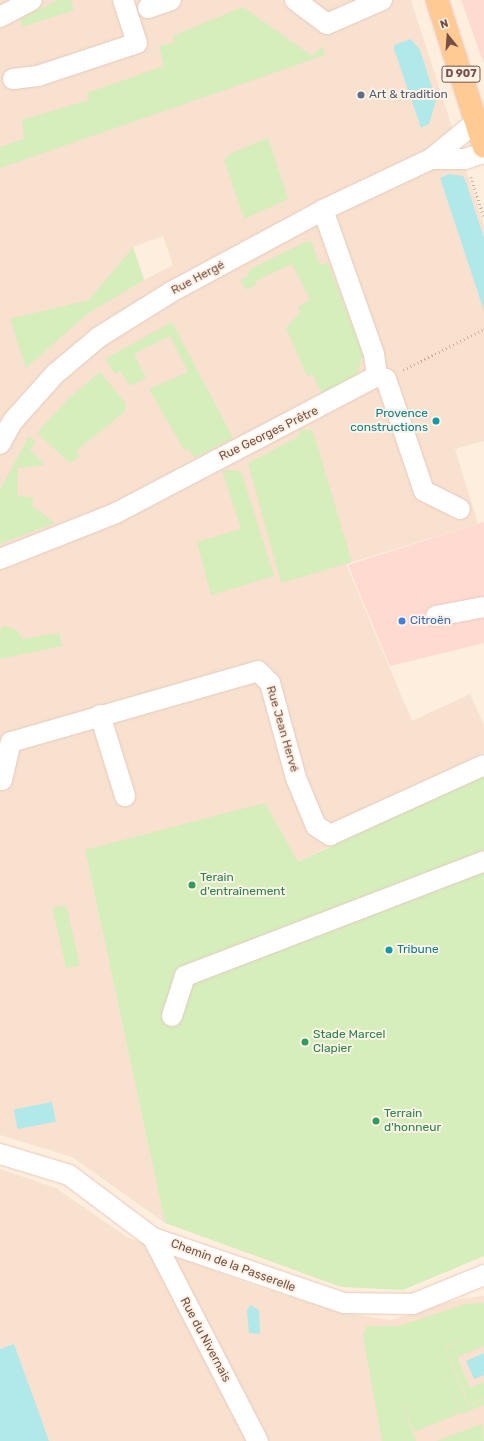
<!DOCTYPE html>
<html>
<head>
<meta charset="utf-8">
<style>
  body { margin:0 }
  #map { position:relative; width:484px; height:1441px; overflow:hidden; background:#feeede; font-family:Rubik,sans-serif }
  div>[style] { position:absolute }
  .residential>* { inset:0; background:#f8e1cf }
  .commercial>* { inset:0; background:#ffdad1 }
  .green>* { inset:0; background:#d6edbc; transform-origin:0 0 }
  .water>* { inset:0; background:#b1e8e9; transform-origin:0 0 }
  .path>* { height:2.5px; margin-top:-1.25px; transform-origin:0; background:repeating-linear-gradient(90deg,#dba997 0 1px,transparent 0 4px) }
  .roads { filter:drop-shadow(0 0 1px #e5cabd) drop-shadow(0 0 1px #e5cabd) }
  .minor>* { height:20px; margin:-10px; padding:0 10px; transform-origin:10px; border-radius:10px; background:#fff }
  .major>* { height:22px; margin:-11px; padding:0 11px; transform-origin:11px; border-radius:11px; background:#ffca94 }
  .dots>* { width:11px; height:11px; translate:-50% -50%; box-sizing:border-box; border:2px solid #fff2e6; border-radius:50% }
  span { translate:-50% -50%; white-space:nowrap; text-align:center; line-height:1.15; -webkit-text-stroke:4px #fff2e6; paint-order:stroke }
  .shield-label span { padding:1px 3px; background:#fff2e6; border:1px solid; border-radius:3px; -webkit-text-stroke-width:0 }
  .shield-label { font-size:11px; color:#765044; font-weight:700 }
  .service-label { font-size:12px; color:#4e5e75 }
  .left { translate:0 -50%; text-align:left }
  .street-label { font-size:12px; color:#765044 }
  .culture-label { font-size:12px; color:#0d838f }
  .right { translate:-100% -50%; text-align:right }
  .shop-label { font-size:12px; color:#366cbe }
  .leisure-label { font-size:12px; color:#27864d }
  .north { position:absolute; left:428px; top:16px; width:40px; height:40px; -webkit-text-stroke:3px #fff2e6; paint-order:stroke; rotate:343deg; font-size:11px; font-weight:700; line-height:16px; text-align:center; color:#765044 }
  .north::after { content:''; display:block; margin:auto; width:14px; height:18px; background:#765044; clip-path:polygon(50% 0,100% 100%,50% 72%,0 100%) }
</style>
</head>
<body>
<div id="map">
  <div class="residential">
    <i style="clip-path:polygon(evenodd,0 0,411px 0,484px 226px,484px 441px,455px 449px,478px 524px,346px 564px,412px 721px,470px 694px,484px 725px,484px 753px,422px 782px,330px 846px,298px 862px,85px 850px,165px 1223px,72px 1157px,0 1135px,0 0,163px 236px,173px 265px,144px 280px,133px 247px,163px 236px)"></i>
    <i style="clip-path:polygon(0 1169px,56px 1188px,127px 1237px,244px 1282px,339px 1312px,391px 1320px,460px 1299px,484px 1296px,484px 1441px,0 1441px)"></i>
  </div>
  <div class="commercial">
    <i style="clip-path:polygon(461px 0,484px 0,484px 64px)"></i>
    <i style="clip-path:polygon(484px 522px,484px 643px,390px 666px,348px 565px)"></i>
  </div>
  <div class="green">
    <i style="clip-path:polygon(58px 0,71px 0,74px 10px,22px 27px,20px 19px)"></i>
    <i style="clip-path:polygon(243px 7px,312px 56px,323px 46px,325px 55px,0 168px,0 147px,24px 139px,22px 120px,89px 100px,87px 93px,164px 66px,159px 46px,175px 42px,173px 36px)"></i>
    <i style="clip-path:polygon(268px 138px,288px 199px,244px 219px,224px 160px,232px 153px)"></i>
    <i style="clip-path:polygon(307px 241px,312px 243px,320px 265px,328px 263px,363px 354px,356px 377px,322px 394px,313px 375px,307px 376px,286px 328px,300px 312px,298px 307px,310px 300px,292px 264px,255px 281px,256px 285px,247px 290px,240px 280px,247px 277px,250px 269px)"></i>
    <i style="clip-path:polygon(133px 247px,144px 280px,87px 314px,26px 368px,10px 319px,89px 300px)"></i>
    <i style="clip-path:polygon(172px 322px,233px 438px,194px 458px,189px 449px,184px 450px,149px 389px,188px 372px,170px 336px,134px 354px,146px 378px,130px 386px,120px 371px,115px 374px,105px 359px)"></i>
    <i style="clip-path:polygon(100px 372px,126px 404px,124px 412px,76px 451px,80px 456px,70px 463px,37px 433px,69px 398px)"></i>
    <i style="clip-path:polygon(300px 429px,313px 431px,352px 562px,281px 583px,248px 463px,298px 437px)"></i>
    <i style="clip-path:polygon(29px 436px,36px 442px,30px 450px,45px 465px,18px 468px,17px 495px,34px 498px,31px 505px,55px 523px,0 544px,0 490px)"></i>
    <i style="clip-path:polygon(222px 470px,241px 471px,274px 576px,211px 595px,197px 542px,241px 529px)"></i>
    <i style="clip-path:polygon(5px 626px,18px 631px,22px 639px,59px 633px,62px 646px,0 659px,0 629px)"></i>
    <i style="clip-path:polygon(484px 774px,484px 1256px,403px 1290px,341px 1287px,165px 1223px,85px 850px,265px 803px,298px 862px)"></i>
    <i style="left:66px;top:905px;width:62px;height:14px;rotate:77deg"></i>
    <i style="clip-path:polygon(484px 1303px,484px 1346px,457px 1357px,470px 1388px,484px 1382px,484px 1398px,469px 1405px,446px 1348px,463px 1340px,445px 1347px,468px 1406px,484px 1399px,484px 1405px,461px 1414px,433px 1348px,460px 1413px,414px 1432px,398px 1394px,416px 1441px,382px 1441px,363px 1336px,366px 1326px,399px 1326px,466px 1304px)"></i>
    <i style="clip-path:polygon(482px 1424px,484px 1441px,436px 1441px)"></i>
  </div>
  <div class="water">
    <i style="clip-path:polygon(411px 39px,420px 50px,436px 100px,429px 124px,421px 128px,394px 49px,394px 45px)"></i>
    <i style="clip-path:polygon(449px 174px,463px 176px,466px 182px,484px 238px,484px 311px,440px 178px)"></i>
    <i style="left:52px;top:1102px;width:20px;height:39px;rotate:79deg"></i>
    <i style="clip-path:polygon(250px 1305px,259px 1310px,260px 1334px,249px 1333px,247px 1311px)"></i>
    <i style="clip-path:polygon(14px 1344px,49px 1441px,0 1441px,0 1349px)"></i>
    <i style="clip-path:polygon(484px 1353px,484px 1375px,474px 1379px,466px 1361px)"></i>
  </div>
  <div class="path">
    <i style="left:471px;top:177px;width:42px;rotate:72deg"></i>
    <i style="left:403px;top:370px;width:91px;rotate:-26.8deg"></i>
  </div>
  <div class="roads">
    <div class="minor">
      <i style="left:295px;top:0;width:40px;rotate:37deg"></i>
      <i style="left:327px;top:24px;width:60px;rotate:-23.6deg"></i>
      <i style="left:148px;top:8px;width:24px;rotate:-19deg"></i>
      <i style="left:0;top:17px;width:36px;rotate:-28deg"></i>
      <i style="left:13px;top:79px;width:25px;rotate:-7deg"></i>
      <i style="left:38px;top:76px;width:104px;rotate:-18.4deg"></i>
      <i style="left:137px;top:43px;width:45px;rotate:-108deg"></i>
      <i style="left:431px;top:159px;width:58px;rotate:-39.4deg"></i>
      <i style="left:377px;top:376px;width:9px;rotate:18deg"></i>
      <i style="left:386px;top:379px;width:118px;rotate:71.3deg"></i>
      <i style="left:424px;top:491px;width:40px;rotate:26.6deg"></i>
      <i style="left:0;top:444px;width:26px;rotate:-61deg"></i>
      <i style="left:13px;top:421px;width:63px;rotate:-48.2deg"></i>
      <i style="left:55px;top:374px;width:57px;rotate:-40.1deg"></i>
      <i style="left:99px;top:337px;width:85px;rotate:-32deg"></i>
      <i style="left:171px;top:292px;width:173px;rotate:-28.3deg"></i>
      <i style="left:323px;top:210px;width:119px;rotate:-25.3deg"></i>
      <i style="left:431px;top:159px;width:34px"></i>
      <i style="left:465px;top:159px;width:20px;rotate:-18deg"></i>
      <i style="left:0;top:559px;width:125px;rotate:-21.6deg"></i>
      <i style="left:116px;top:513px;width:295px;rotate:-27.7deg"></i>
      <i style="left:377px;top:376px;width:22px;rotate:-98deg"></i>
      <i style="left:374px;top:354px;width:153px;rotate:-109.5deg"></i>
      <i style="left:436px;top:616px;width:49px;rotate:-10.6deg"></i>
      <i style="left:100px;top:715px;width:85px;rotate:72.8deg"></i>
      <i style="left:2px;top:780px;width:39px;rotate:-77deg"></i>
      <i style="left:11px;top:742px;width:257px;rotate:-16deg"></i>
      <i style="left:258px;top:671px;width:17px;rotate:45deg"></i>
      <i style="left:270px;top:683px;width:98px;rotate:74.7deg"></i>
      <i style="left:296px;top:778px;width:52px;rotate:67.4deg"></i>
      <i style="left:316px;top:826px;width:17px;rotate:33deg"></i>
      <i style="left:330px;top:835px;width:169px;rotate:-24.4deg"></i>
      <i style="left:172px;top:1016px;width:42px;rotate:-72deg"></i>
      <i style="left:185px;top:976px;width:320px;rotate:-21deg"></i>
      <i style="left:0;top:1154px;width:72px;rotate:16.9deg"></i>
      <i style="left:69px;top:1175px;width:105px;rotate:36.9deg"></i>
      <i style="left:153px;top:1238px;width:202px;rotate:18.8deg"></i>
      <i style="left:344px;top:1303px;width:69px;rotate:0.8deg"></i>
      <i style="left:413px;top:1304px;width:77px;rotate:-22.2deg"></i>
      <i style="left:153px;top:1238px;width:229px;rotate:62.7deg"></i>
    </div>
    <div class="major">
      <i style="left:437px;top:0;width:154px;rotate:72.3deg"></i>
    </div>
  </div>
  <div class="dots">
    <i style="left:361px;top:95px;background:#5c6f8a"></i>
    <i style="left:436px;top:421px;background:#0f9aa8"></i>
    <i style="left:402px;top:621px;background:#3f7fe0"></i>
    <i style="left:192px;top:885px;background:#2e9e5b"></i>
    <i style="left:389px;top:950px;background:#0f9aa8"></i>
    <i style="left:305px;top:1042px;background:#2e9e5b"></i>
    <i style="left:376px;top:1121px;background:#2e9e5b"></i>
  </div>
  <div class="shield-label">
    <span style="left:461px;top:74px">D 907</span>
  </div>
  <div class="service-label">
    <span class="left" style="left:369px;top:95px">Art &amp; tradition</span>
  </div>
  <div class="street-label">
    <span style="left:198px;top:278px;rotate:-28deg">Rue Hergé</span>
    <span style="left:269px;top:434px;rotate:-26deg">Rue Georges Prêtre</span>
    <span style="left:282px;top:729px;rotate:74deg">Rue Jean Hervé</span>
    <span style="left:233px;top:1266px;rotate:20deg">Chemin de la Passerelle</span>
    <span style="left:205px;top:1340px;rotate:62deg">Rue du Nivernais</span>
  </div>
  <div class="culture-label">
    <span class="right" style="left:428px;top:421px">Provence<br>constructions</span>
    <span class="left" style="left:397px;top:950px">Tribune</span>
  </div>
  <div class="shop-label">
    <span class="left" style="left:410px;top:621px">Citroën</span>
  </div>
  <div class="leisure-label">
    <span class="left" style="left:200px;top:885px">Terain<br>d'entraînement</span>
    <span class="left" style="left:313px;top:1042px">Stade Marcel<br>Clapier</span>
    <span class="left" style="left:384px;top:1121px">Terrain<br>d'honneur</span>
  </div>
  <div class="north">N</div>
</div>
</body>
</html>
